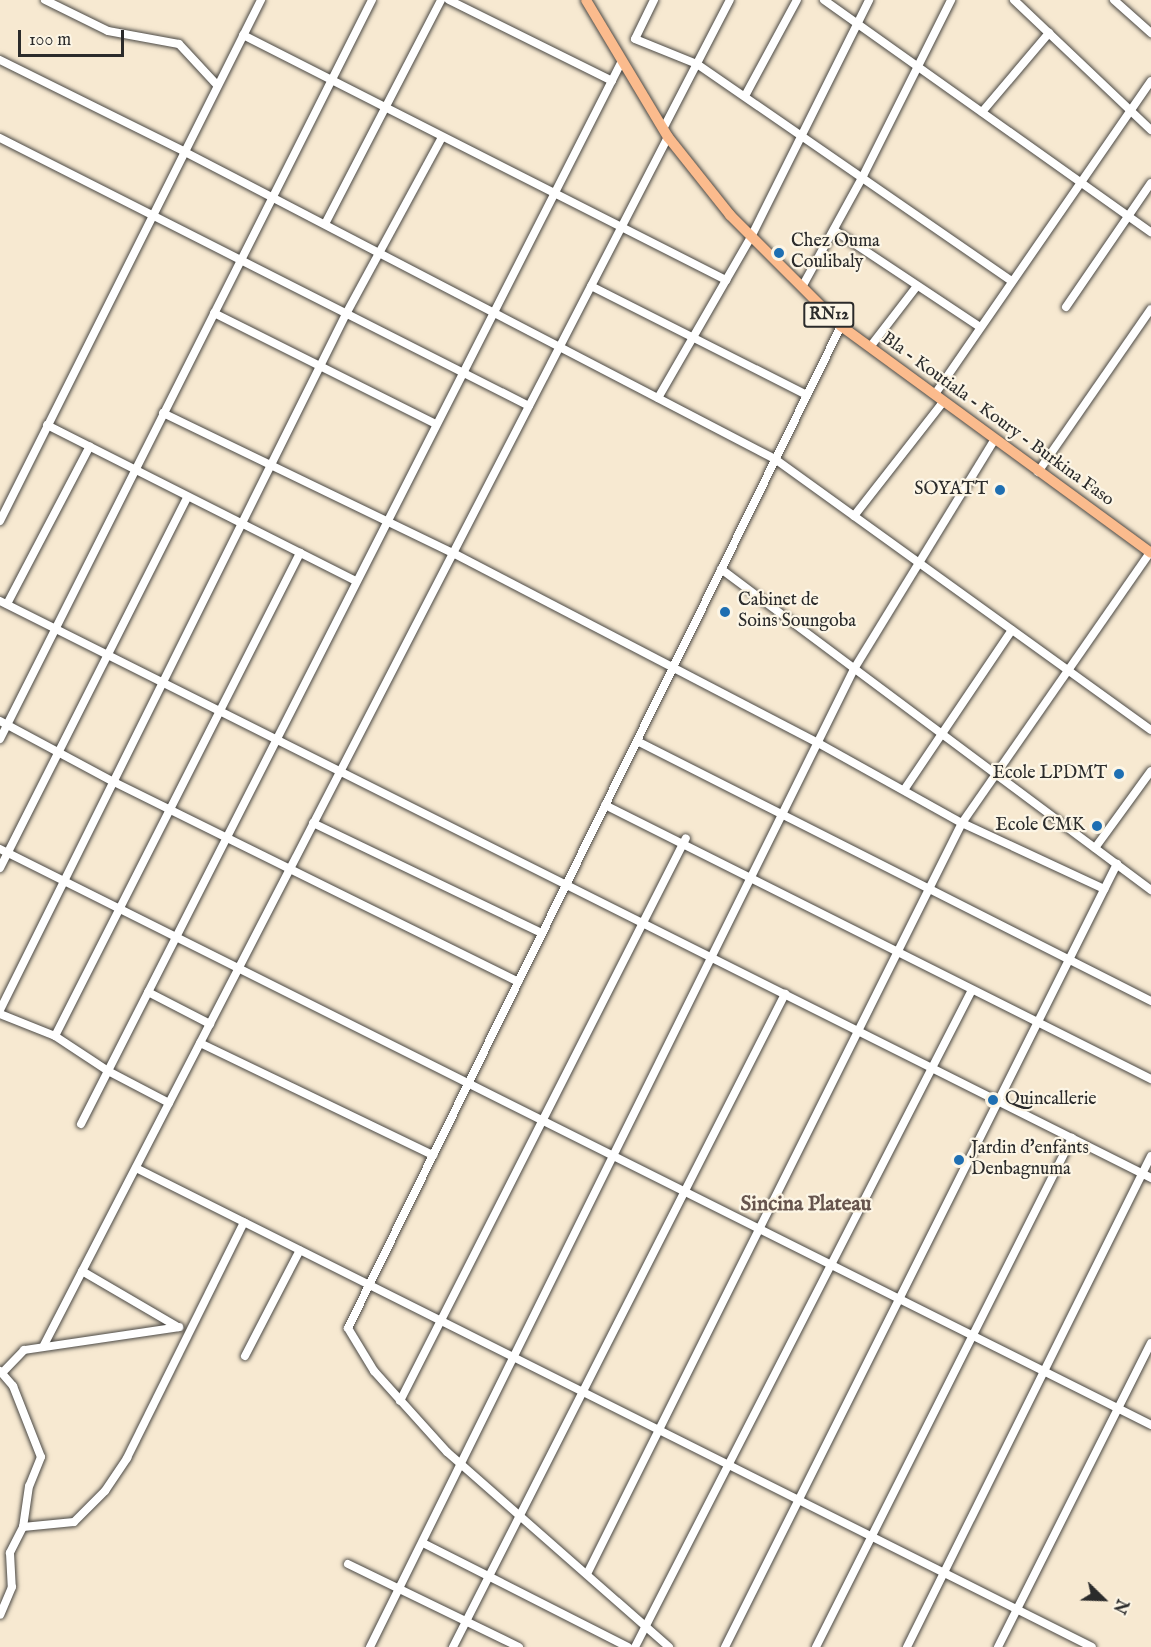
<!DOCTYPE html>
<html>
<head>
<meta charset="utf-8">
<style>
  body { margin:0 }
  #map { position:relative; width:1151px; height:1647px; overflow:hidden; background:#f7e9d1; font-family:"IM FELL English",serif }
  div>[style] { position:absolute }
  .roads { filter:drop-shadow(0 0 2px #4a4844) drop-shadow(0 0 2px #4a4844) }
  .minor>* { height:8px; margin:-4px; padding:0 4px; transform-origin:4px; border-radius:4px; background:#fff }
  .major>* { height:10px; margin:-5px; padding:0 5px; transform-origin:5px; border-radius:5px; background:#fbbb8d }
  .dots>* { width:16px; height:16px; translate:-50% -50%; box-sizing:border-box; border:3px solid #fcf5e5; border-radius:50% }
  span { translate:-50% -50%; white-space:nowrap; text-align:center; line-height:1.15; -webkit-text-stroke:4.5px #fcf5e5; paint-order:stroke }
  .shield-label span { padding:2px 4px; background:#fcf5e5; border:2px solid; border-radius:4px; -webkit-text-stroke-width:0 }
  .shield-label { font-size:16px; color:#2b2b2b; font-weight:700 }
  .poi-label { font-size:18px; color:#2b2b2b }
  .left { translate:0 -50%; text-align:left }
  .right { translate:-100% -50%; text-align:right }
  .street-label { font-size:18px; color:#2b2b2b }
  .quarter-label { font-size:21px; color:#66544d; font-weight:700 }
  .north { position:absolute; left:1073px; top:1569px; width:60px; height:60px; -webkit-text-stroke:4px #fcf5e5; paint-order:stroke; rotate:113deg; font-size:16px; font-weight:700; line-height:24px; text-align:center; color:#2b2b2b }
  .north::after { content:''; display:block; margin:auto; width:21px; height:27px; background:#2b2b2b; clip-path:polygon(50% 0,100% 100%,50% 72%,0 100%) }
  .scale { position:absolute; left:18px; top:30px; width:106px; height:27px; box-sizing:border-box; border:3px solid #2b2b2b; border-top:0; padding-left:8px; font-size:18px; line-height:21px; white-space:nowrap; color:#2b2b2b; -webkit-text-stroke:4px #fcf5e5; paint-order:stroke }
</style>
</head>
<body>
<div id="map">
  <div class="roads">
    <div class="minor">
      <i style="left:45px;top:0;width:70px;rotate:26.2deg"></i>
      <i style="left:108px;top:31px;width:72px;rotate:10.4deg"></i>
      <i style="left:179px;top:44px;width:56px;rotate:47.2deg"></i>
      <i style="left:449px;top:0;width:182px;rotate:26.4deg"></i>
      <i style="left:654px;top:0;width:43px;rotate:116deg"></i>
      <i style="left:635px;top:39px;width:67px;rotate:22deg"></i>
      <i style="left:697px;top:64px;width:382px;rotate:34.6deg"></i>
      <i style="left:824px;top:0;width:401px;rotate:35.4deg"></i>
      <i style="left:1014px;top:0;width:189px;rotate:43.5deg"></i>
      <i style="left:1114px;top:0;width:50px;rotate:41.7deg"></i>
      <i style="left:243px;top:35px;width:542px;rotate:26.9deg"></i>
      <i style="left:0;top:60px;width:204px;rotate:26.4deg"></i>
      <i style="left:183px;top:151px;width:667px;rotate:27.49deg"></i>
      <i style="left:775px;top:459px;width:463px;rotate:35.8deg"></i>
      <i style="left:745px;top:96px;width:109px;rotate:-61.6deg"></i>
      <i style="left:982px;top:112px;width:104px;rotate:-49.7deg"></i>
      <i style="left:663px;top:129px;width:145px;rotate:-62.6deg"></i>
      <i style="left:0;top:138px;width:593px;rotate:26.87deg"></i>
      <i style="left:325px;top:224px;width:252px;rotate:-62.6deg"></i>
      <i style="left:834px;top:230px;width:175px;rotate:33.6deg"></i>
      <i style="left:591px;top:286px;width:242px;rotate:26.8deg"></i>
      <i style="left:802px;top:287px;width:127px;rotate:-61.2deg"></i>
      <i style="left:863px;top:176px;width:197px;rotate:-63.4deg"></i>
      <i style="left:1066px;top:307px;width:150px;rotate:-55.6deg"></i>
      <i style="left:214px;top:313px;width:248px;rotate:26.6deg"></i>
      <i style="left:870px;top:347px;width:77px;rotate:-52.4deg"></i>
      <i style="left:935px;top:394px;width:380px;rotate:-55.4deg"></i>
      <i style="left:658px;top:398px;width:186px;rotate:-60deg"></i>
      <i style="left:751px;top:237px;width:265px;rotate:-63.5deg"></i>
      <i style="left:163px;top:413px;width:322px;rotate:25.8deg"></i>
      <i style="left:453px;top:553px;width:411px;rotate:27.5deg"></i>
      <i style="left:818px;top:743px;width:165px;rotate:29.1deg"></i>
      <i style="left:962px;top:823px;width:157px;rotate:24.9deg"></i>
      <i style="left:47px;top:425px;width:346px;rotate:26.8deg"></i>
      <i style="left:1038px;top:472px;width:198px;rotate:-55.3deg"></i>
      <i style="left:854px;top:516px;width:146px;rotate:-52deg"></i>
      <i style="left:0;top:521px;width:583px;rotate:-63.39deg"></i>
      <i style="left:721px;top:569px;width:537px;rotate:36.74deg"></i>
      <i style="left:0;top:601px;width:1288px;rotate:26.62deg"></i>
      <i style="left:7px;top:604px;width:178px;rotate:-62.3deg"></i>
      <i style="left:0;top:721px;width:129px;rotate:28.2deg"></i>
      <i style="left:114px;top:782px;width:451px;rotate:26.3deg"></i>
      <i style="left:0;top:739px;width:827px;rotate:-63.28deg"></i>
      <i style="left:637px;top:741px;width:576px;rotate:26.83deg"></i>
      <i style="left:904px;top:790px;width:193px;rotate:-56deg"></i>
      <i style="left:605px;top:805px;width:611px;rotate:26.65deg"></i>
      <i style="left:313px;top:823px;width:254px;rotate:25.7deg"></i>
      <i style="left:1095px;top:848px;width:95px;rotate:-54deg"></i>
      <i style="left:0;top:849px;width:1287px;rotate:26.58deg"></i>
      <i style="left:0;top:868px;width:415px;rotate:-63.2deg"></i>
      <i style="left:148px;top:992px;width:70px;rotate:27.3deg"></i>
      <i style="left:0;top:1010px;width:777px;rotate:-63.57deg"></i>
      <i style="left:346px;top:314px;width:201px;rotate:-61.5deg"></i>
      <i style="left:0;top:1014px;width:59px;rotate:21.8deg"></i>
      <i style="left:55px;top:1036px;width:64px;rotate:33.4deg"></i>
      <i style="left:108px;top:1071px;width:69px;rotate:27.7deg"></i>
      <i style="left:55px;top:1036px;width:542px;rotate:-63.1deg"></i>
      <i style="left:200px;top:1043px;width:259px;rotate:25.7deg"></i>
      <i style="left:81px;top:1124px;width:1191px;rotate:-63.03deg"></i>
      <i style="left:136px;top:1168px;width:1069px;rotate:26.61deg"></i>
      <i style="left:82px;top:1271px;width:111px;rotate:30.3deg"></i>
      <i style="left:44px;top:1345px;width:1360px;rotate:-62.68deg"></i>
      <i style="left:245px;top:1356px;width:119px;rotate:-62.6deg"></i>
      <i style="left:0;top:1371px;width:20px;rotate:49deg"></i>
      <i style="left:13px;top:1386px;width:76px;rotate:68.5deg"></i>
      <i style="left:41px;top:1457px;width:31px;rotate:112deg"></i>
      <i style="left:29px;top:1486px;width:41px;rotate:98.3deg"></i>
      <i style="left:23px;top:1527px;width:29px;rotate:117deg"></i>
      <i style="left:10px;top:1553px;width:34px;rotate:87deg"></i>
      <i style="left:12px;top:1587px;width:30px;rotate:113deg"></i>
      <i style="left:2px;top:1373px;width:32px;rotate:-46deg"></i>
      <i style="left:24px;top:1350px;width:157px;rotate:-8.4deg"></i>
      <i style="left:400px;top:1401px;width:631px;rotate:-63.07deg"></i>
      <i style="left:23px;top:1527px;width:51px;rotate:-5.6deg"></i>
      <i style="left:74px;top:1522px;width:44px;rotate:-45deg"></i>
      <i style="left:105px;top:1491px;width:40px;rotate:-56deg"></i>
      <i style="left:127px;top:1458px;width:263px;rotate:-63.6deg"></i>
      <i style="left:423px;top:1543px;width:230px;rotate:26.9deg"></i>
      <i style="left:348px;top:1564px;width:190px;rotate:25.9deg"></i>
      <i style="left:587px;top:1574px;width:839px;rotate:-63.47deg"></i>
      <i style="left:962px;top:823px;width:330px;rotate:-55.2deg"></i>
      <i style="left:370px;top:1647px;width:1091px;rotate:-63.67deg"></i>
      <i style="left:854px;top:669px;width:270px;rotate:-58.5deg"></i>
      <i style="left:453px;top:1647px;width:733px;rotate:-63.05deg"></i>
      <i style="left:635px;top:1647px;width:738px;rotate:-62.85deg"></i>
      <i style="left:669px;top:1647px;width:295px;rotate:-138.7deg"></i>
      <i style="left:447px;top:1452px;width:109px;rotate:-132deg"></i>
      <i style="left:374px;top:1371px;width:50px;rotate:-121.2deg"></i>
      <i style="left:348px;top:1328px;width:1117px;rotate:-63.8deg"></i>
      <i style="left:725px;top:1647px;width:876px;rotate:-63.41deg"></i>
      <i style="left:816px;top:1647px;width:570px;rotate:-63.3deg"></i>
      <i style="left:907px;top:1647px;width:548px;rotate:-63.58deg"></i>
      <i style="left:998px;top:1647px;width:340px;rotate:-63.3deg"></i>
    </div>
    <div class="major">
      <i style="left:586px;top:0;width:160px;rotate:59.1deg"></i>
      <i style="left:668px;top:137px;width:100px;rotate:51.5deg"></i>
      <i style="left:730px;top:215px;width:157px;rotate:45deg"></i>
      <i style="left:841px;top:326px;width:384px;rotate:36.2deg"></i>
    </div>
  </div>
  <div class="dots">
    <i style="left:779px;top:253px;background:#1f6fb2"></i>
    <i style="left:1000px;top:490px;background:#1f6fb2"></i>
    <i style="left:725px;top:612px;background:#1f6fb2"></i>
    <i style="left:1119px;top:774px;background:#1f6fb2"></i>
    <i style="left:1097px;top:826px;background:#1f6fb2"></i>
    <i style="left:993px;top:1100px;background:#1f6fb2"></i>
    <i style="left:959px;top:1160px;background:#1f6fb2"></i>
  </div>
  <div class="shield-label">
    <span style="left:829px;top:315px">RN12</span>
  </div>
  <div class="poi-label">
    <span class="left" style="left:791px;top:253px">Chez Ouma<br>Coulibaly</span>
    <span class="right" style="left:988px;top:490px">SOYATT</span>
    <span class="left" style="left:738px;top:612px">Cabinet de<br>Soins Soungoba</span>
    <span class="right" style="left:1107px;top:774px">Ecole LPDMT</span>
    <span class="right" style="left:1085px;top:826px">Ecole CMK</span>
    <span class="left" style="left:1005px;top:1100px">Quincallerie</span>
    <span class="left" style="left:971px;top:1160px">Jardin d'enfants<br>Denbagnuma</span>
  </div>
  <div class="street-label">
    <span style="left:997px;top:420px;rotate:36deg">Bla - Koutiala - Koury - Burkina Faso</span>
  </div>
  <div class="quarter-label">
    <span style="left:806px;top:1205px">Sincina Plateau</span>
  </div>
  <div class="north">N</div>
  <div class="scale">100 m</div>
</div>
</body>
</html>
